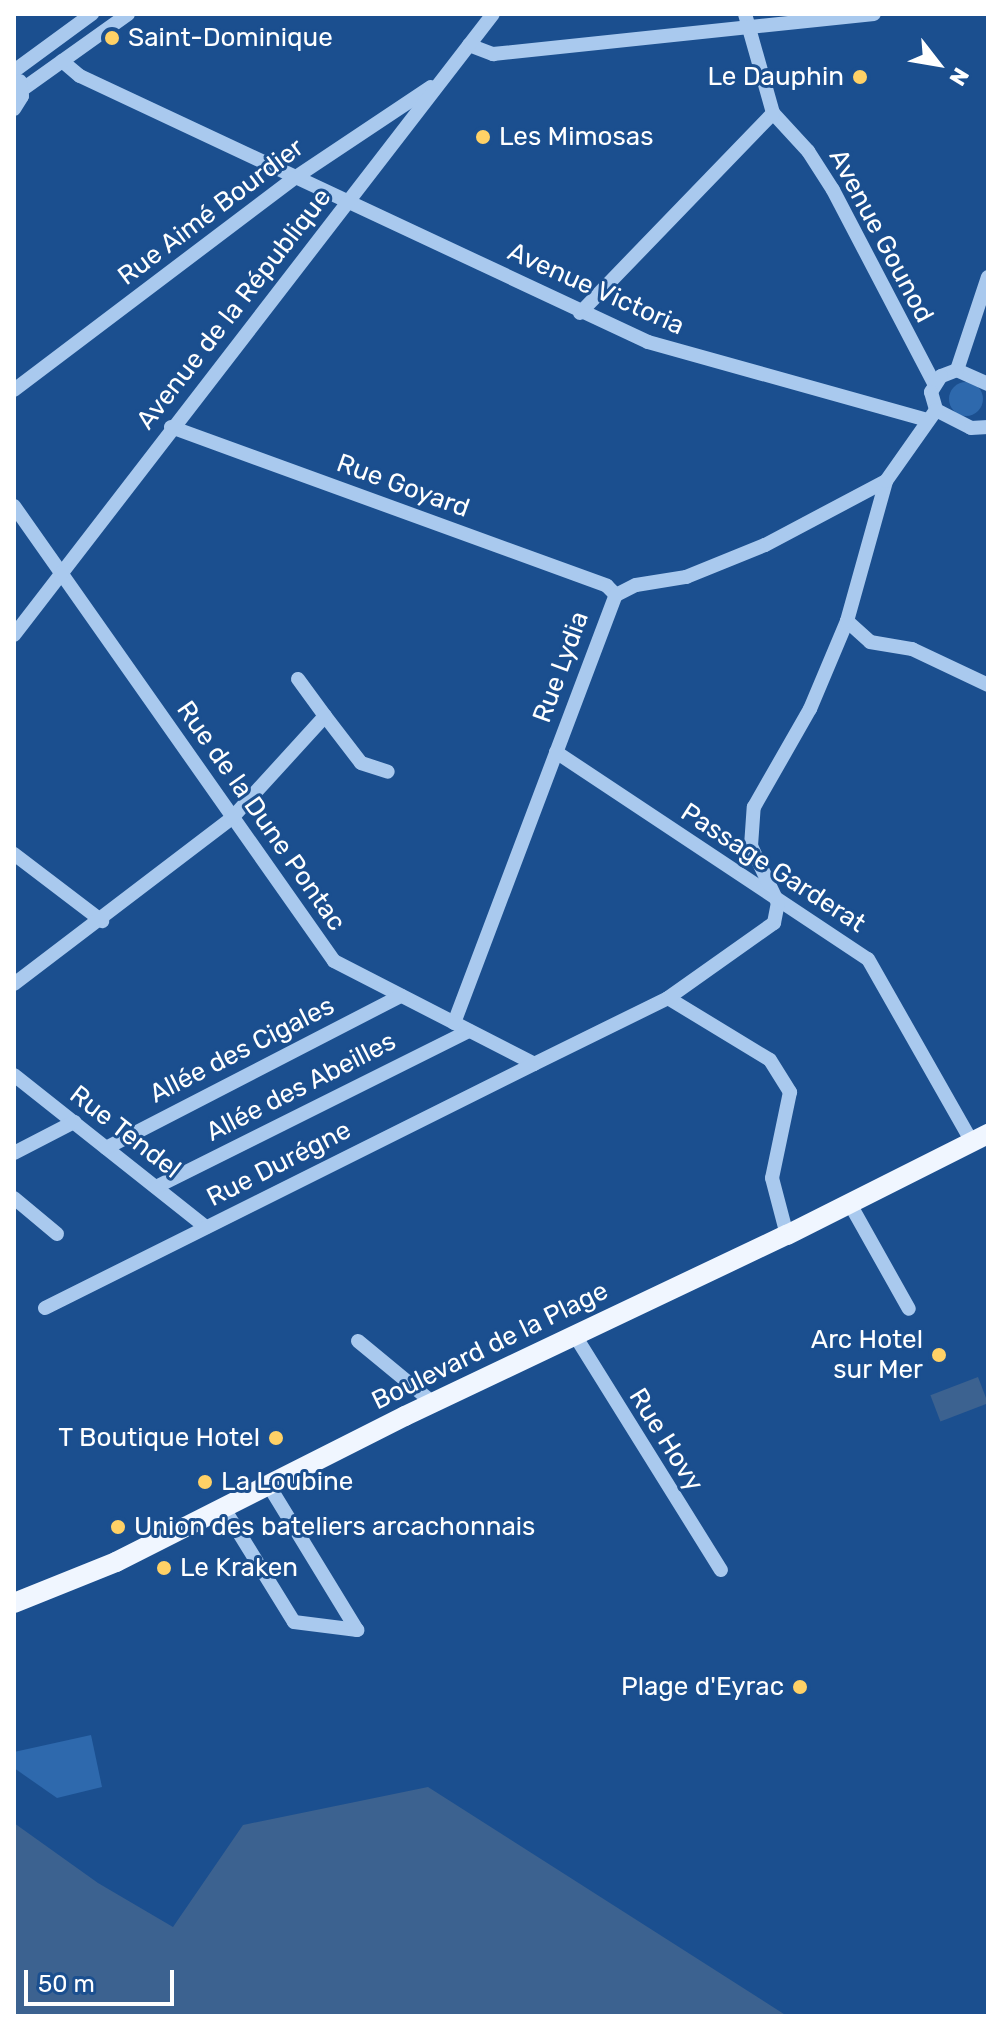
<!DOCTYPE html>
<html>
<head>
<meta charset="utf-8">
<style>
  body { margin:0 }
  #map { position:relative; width:1002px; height:2030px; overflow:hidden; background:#1b4f8f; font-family:Rubik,sans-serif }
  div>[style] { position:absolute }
  .green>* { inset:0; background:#2e69ad }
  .round { border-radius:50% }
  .water>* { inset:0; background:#3c6290; transform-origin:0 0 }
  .minor>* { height:14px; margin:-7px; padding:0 7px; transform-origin:7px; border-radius:7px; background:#a9c9ee }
  .major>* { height:20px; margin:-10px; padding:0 10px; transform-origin:10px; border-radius:10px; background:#f0f6ff }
  .dots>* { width:22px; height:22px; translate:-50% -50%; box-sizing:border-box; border:4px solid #1b4f8f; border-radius:50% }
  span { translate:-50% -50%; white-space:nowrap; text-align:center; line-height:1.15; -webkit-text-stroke:6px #1b4f8f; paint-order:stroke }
  .poi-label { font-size:26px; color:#fff }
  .left { translate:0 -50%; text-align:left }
  .right { translate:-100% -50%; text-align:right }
  .street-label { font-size:26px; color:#fff }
  .frame { position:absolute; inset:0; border:16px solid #fff; pointer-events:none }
  .north { position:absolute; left:898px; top:24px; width:80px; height:80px; -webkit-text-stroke:6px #1b4f8f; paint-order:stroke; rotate:121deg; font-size:22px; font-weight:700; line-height:32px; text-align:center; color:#fff }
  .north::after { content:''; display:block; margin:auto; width:28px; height:36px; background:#fff; clip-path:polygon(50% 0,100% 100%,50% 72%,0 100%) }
  .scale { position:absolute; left:24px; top:1970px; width:150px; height:36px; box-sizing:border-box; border:4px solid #fff; border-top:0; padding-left:10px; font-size:24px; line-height:28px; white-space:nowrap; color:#fff; -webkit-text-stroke:6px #1b4f8f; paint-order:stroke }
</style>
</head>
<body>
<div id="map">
  <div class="green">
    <i class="round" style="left:949px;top:382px;width:34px;height:34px"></i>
    <i style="clip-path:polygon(91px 1735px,102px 1787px,57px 1798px,14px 1768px,14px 1752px)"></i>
  </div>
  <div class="water">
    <i style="left:978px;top:1377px;width:28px;height:51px;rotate:69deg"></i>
    <i style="clip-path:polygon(428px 1787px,787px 2016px,14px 2016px,14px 1823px,98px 1883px,173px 1927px,243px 1825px)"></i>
  </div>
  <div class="minor">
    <i style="left:745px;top:14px;width:103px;rotate:74.2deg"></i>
    <i style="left:773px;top:113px;width:52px;rotate:47.4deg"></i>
    <i style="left:808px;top:151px;width:46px;rotate:57.3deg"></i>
    <i style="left:833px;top:190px;width:218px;rotate:62.4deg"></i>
    <i style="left:469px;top:45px;width:26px;rotate:21deg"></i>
    <i style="left:493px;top:54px;width:383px;rotate:-6deg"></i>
    <i style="left:62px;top:61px;width:23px;rotate:40deg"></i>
    <i style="left:80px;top:76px;width:627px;rotate:25.09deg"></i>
    <i style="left:648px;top:342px;width:290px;rotate:15.6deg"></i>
    <i style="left:14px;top:71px;width:97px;rotate:-36.2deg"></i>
    <i style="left:23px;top:89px;width:129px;rotate:-35.5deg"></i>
    <i style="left:14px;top:109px;width:15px;rotate:-58deg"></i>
    <i style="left:22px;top:96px;width:15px;rotate:-98deg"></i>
    <i style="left:580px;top:313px;width:278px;rotate:-46deg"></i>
    <i style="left:957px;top:370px;width:98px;rotate:-71.6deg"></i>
    <i style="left:988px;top:384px;width:34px;rotate:-156deg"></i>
    <i style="left:957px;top:370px;width:17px;rotate:159deg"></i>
    <i style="left:941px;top:376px;width:19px;rotate:122deg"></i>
    <i style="left:931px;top:392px;width:19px;rotate:74deg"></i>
    <i style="left:936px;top:410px;width:39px;rotate:27deg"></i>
    <i style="left:971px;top:428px;width:17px;rotate:-3deg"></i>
    <i style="left:14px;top:390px;width:353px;rotate:-37.1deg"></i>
    <i style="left:296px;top:177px;width:162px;rotate:-33.7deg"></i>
    <i style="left:171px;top:427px;width:464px;rotate:20deg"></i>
    <i style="left:607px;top:586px;width:13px;rotate:45deg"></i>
    <i style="left:14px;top:506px;width:556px;rotate:54.88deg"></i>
    <i style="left:334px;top:961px;width:225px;rotate:27.2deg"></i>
    <i style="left:534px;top:1064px;width:149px;rotate:-26.2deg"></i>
    <i style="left:668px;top:998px;width:119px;rotate:31.3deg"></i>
    <i style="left:770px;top:1060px;width:38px;rotate:58deg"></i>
    <i style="left:790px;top:1092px;width:88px;rotate:101.8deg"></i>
    <i style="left:772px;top:1178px;width:59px;rotate:75.3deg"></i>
    <i style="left:847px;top:621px;width:31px;rotate:42deg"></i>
    <i style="left:870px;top:642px;width:43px;rotate:9.5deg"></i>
    <i style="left:912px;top:649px;width:84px;rotate:25.3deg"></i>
    <i style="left:14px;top:635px;width:784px;rotate:-52.36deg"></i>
    <i style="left:298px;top:679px;width:46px;rotate:53.9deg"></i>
    <i style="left:556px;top:752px;width:374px;rotate:33.6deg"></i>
    <i style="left:868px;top:959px;width:210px;rotate:60.4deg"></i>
    <i style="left:14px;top:854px;width:111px;rotate:37.3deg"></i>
    <i style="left:14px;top:984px;width:274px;rotate:-37.3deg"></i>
    <i style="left:232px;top:818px;width:138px;rotate:-47.6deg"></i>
    <i style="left:325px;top:716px;width:59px;rotate:52.5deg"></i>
    <i style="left:361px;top:763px;width:28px;rotate:18deg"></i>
    <i style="left:668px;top:998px;width:130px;rotate:-35.3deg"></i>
    <i style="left:774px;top:923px;width:20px;rotate:-79deg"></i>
    <i style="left:778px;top:903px;width:63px;rotate:-115.3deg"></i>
    <i style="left:751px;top:846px;width:39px;rotate:-86deg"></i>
    <i style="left:754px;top:807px;width:113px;rotate:-60.3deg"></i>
    <i style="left:810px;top:709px;width:95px;rotate:-67.2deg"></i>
    <i style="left:847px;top:621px;width:145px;rotate:-74.4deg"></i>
    <i style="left:454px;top:1023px;width:458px;rotate:-69.3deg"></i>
    <i style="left:616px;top:595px;width:22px;rotate:-27deg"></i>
    <i style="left:636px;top:585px;width:51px;rotate:-9.1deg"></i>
    <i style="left:686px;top:577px;width:85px;rotate:-22.1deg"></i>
    <i style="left:765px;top:545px;width:137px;rotate:-27.9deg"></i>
    <i style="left:886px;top:481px;width:87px;rotate:-54.8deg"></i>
    <i style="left:14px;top:1075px;width:245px;rotate:38.4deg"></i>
    <i style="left:106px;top:1148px;width:332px;rotate:-27.3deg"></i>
    <i style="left:14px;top:1153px;width:68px;rotate:-27.3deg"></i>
    <i style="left:156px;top:1187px;width:350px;rotate:-26.5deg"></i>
    <i style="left:14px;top:1198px;width:56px;rotate:39.9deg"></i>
    <i style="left:850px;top:1204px;width:120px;rotate:60.7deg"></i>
    <i style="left:45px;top:1308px;width:546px;rotate:-26.52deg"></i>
    <i style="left:574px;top:1334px;width:278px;rotate:58.1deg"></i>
    <i style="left:358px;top:1341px;width:96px;rotate:39.5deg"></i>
    <i style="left:223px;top:1507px;width:135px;rotate:58.3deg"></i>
    <i style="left:294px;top:1622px;width:64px;rotate:7.2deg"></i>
    <i style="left:357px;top:1630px;width:171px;rotate:-121.4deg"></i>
  </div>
  <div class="major">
    <i style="left:14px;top:1603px;width:110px;rotate:-21.9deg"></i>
    <i style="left:116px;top:1562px;width:324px;rotate:-26.8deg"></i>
    <i style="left:405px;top:1416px;width:423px;rotate:-25.4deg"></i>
    <i style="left:787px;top:1235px;width:225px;rotate:-26.7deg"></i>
  </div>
  <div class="dots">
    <i style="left:112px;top:38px;background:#ffd166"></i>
    <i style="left:860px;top:77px;background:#ffd166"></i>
    <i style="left:483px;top:137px;background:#ffd166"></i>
    <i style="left:939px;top:1355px;background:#ffd166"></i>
    <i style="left:276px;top:1438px;background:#ffd166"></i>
    <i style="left:205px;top:1482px;background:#ffd166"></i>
    <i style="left:118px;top:1527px;background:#ffd166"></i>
    <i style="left:164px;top:1568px;background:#ffd166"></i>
    <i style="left:800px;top:1687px;background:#ffd166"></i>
  </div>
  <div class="poi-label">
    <span class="left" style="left:128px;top:38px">Saint-Dominique</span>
    <span class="right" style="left:844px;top:77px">Le Dauphin</span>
    <span class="left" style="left:499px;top:137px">Les Mimosas</span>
    <span class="right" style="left:923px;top:1355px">Arc Hotel<br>sur Mer</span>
    <span class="right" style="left:260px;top:1438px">T Boutique Hotel</span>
    <span class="left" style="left:221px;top:1482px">La Loubine</span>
    <span class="left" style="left:134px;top:1527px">Union des bateliers arcachonnais</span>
    <span class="left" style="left:180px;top:1568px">Le Kraken</span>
    <span class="right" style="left:784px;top:1687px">Plage d'Eyrac</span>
  </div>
  <div class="street-label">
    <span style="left:211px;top:212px;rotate:-37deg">Rue Aimé Bourdier</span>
    <span style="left:881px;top:236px;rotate:62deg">Avenue Gounod</span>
    <span style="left:596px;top:289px;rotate:24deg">Avenue Victoria</span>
    <span style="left:234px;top:309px;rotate:-52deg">Avenue de la République</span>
    <span style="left:403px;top:486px;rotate:20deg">Rue Goyard</span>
    <span style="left:561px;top:667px;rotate:-70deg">Rue Lydia</span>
    <span style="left:261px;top:816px;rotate:55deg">Rue de la Dune Pontac</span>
    <span style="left:773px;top:868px;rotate:33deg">Passage Garderat</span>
    <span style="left:242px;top:1050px;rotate:-27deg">Allée des Cigales</span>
    <span style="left:301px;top:1087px;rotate:-27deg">Allée des Abeilles</span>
    <span style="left:125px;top:1132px;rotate:38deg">Rue Tendel</span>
    <span style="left:279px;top:1164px;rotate:-27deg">Rue Durégne</span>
    <span style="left:490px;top:1346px;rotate:-26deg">Boulevard de la Plage</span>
    <span style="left:666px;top:1440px;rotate:58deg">Rue Hovy</span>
  </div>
  <div class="frame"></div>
  <div class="north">N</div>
  <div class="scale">50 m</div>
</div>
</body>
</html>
